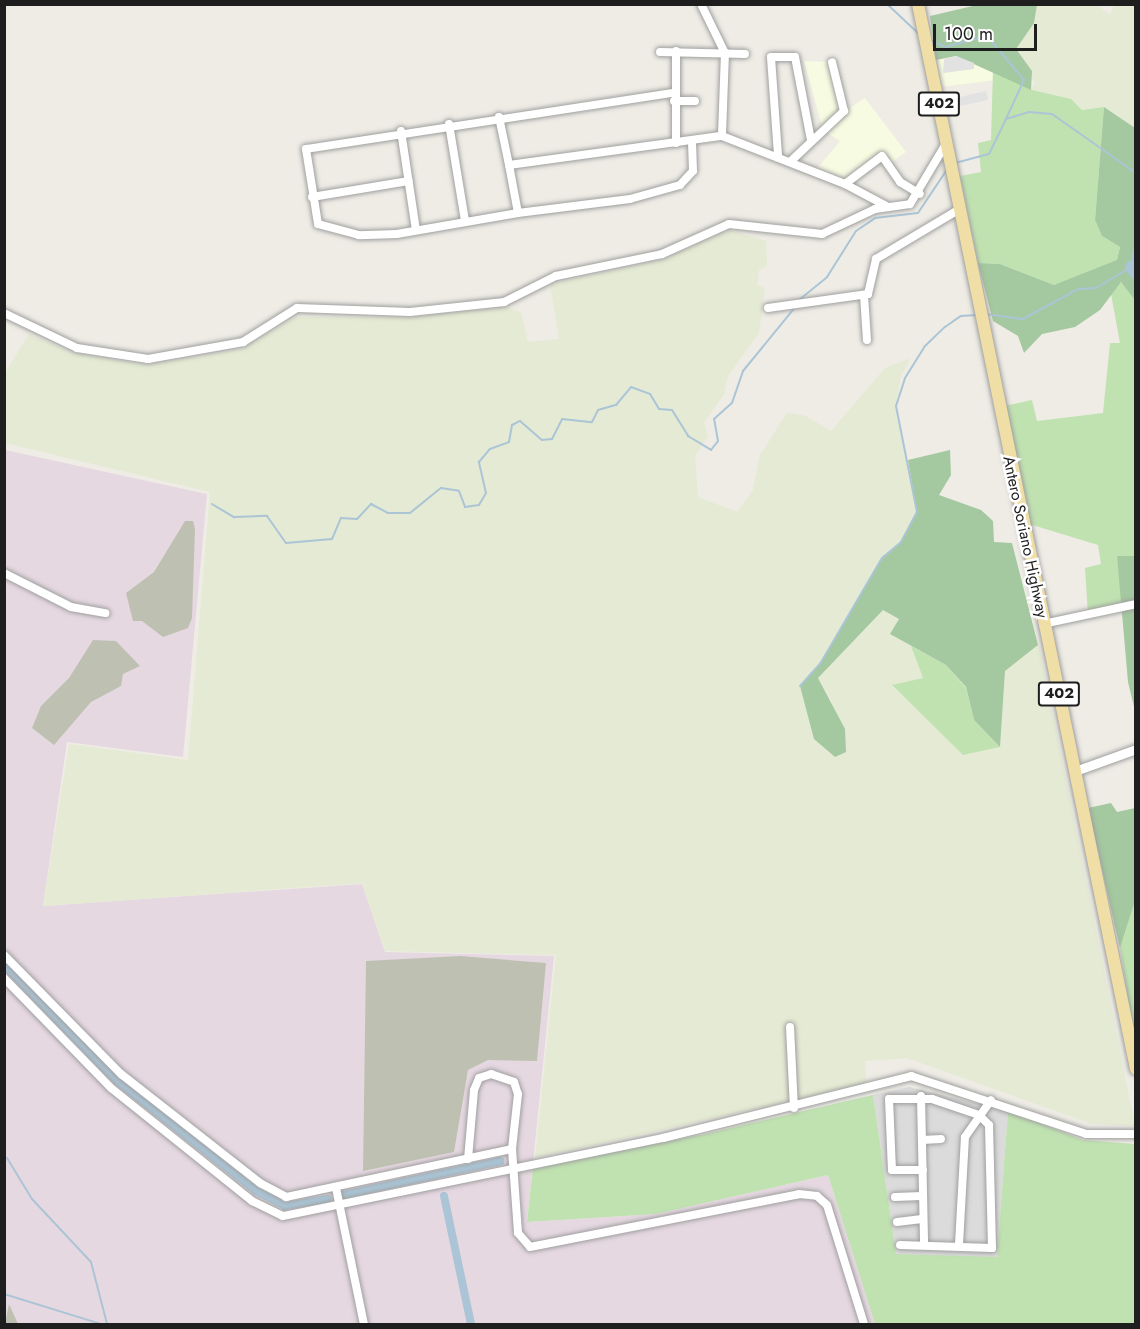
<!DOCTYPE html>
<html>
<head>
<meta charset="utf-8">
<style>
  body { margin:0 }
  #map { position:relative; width:1140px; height:1329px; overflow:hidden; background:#eeece5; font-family:Jost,sans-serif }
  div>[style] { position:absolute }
  .residential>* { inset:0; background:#dcdbdb }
  .industrial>* { inset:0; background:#e6d8e1 }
  .education>* { inset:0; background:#f6fbe1 }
  .construction>* { inset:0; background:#bec1b2 }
  .farmland>* { inset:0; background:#e4ead3 }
  .grass>* { inset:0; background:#c0e2b1 }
  .forest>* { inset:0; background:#a4c89f }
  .parking>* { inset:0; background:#e2e2e2; transform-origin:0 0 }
  .stream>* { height:2px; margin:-1px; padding:0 1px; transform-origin:1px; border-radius:1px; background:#abc5d6 }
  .canal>* { height:8px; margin:-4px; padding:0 4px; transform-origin:4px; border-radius:4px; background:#abc5d6 }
  .river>* { height:12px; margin:-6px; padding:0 6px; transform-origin:6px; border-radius:6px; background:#abc5d6 }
  .roads { filter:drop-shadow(0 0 2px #9f9f9f) drop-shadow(0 0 2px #9f9f9f) }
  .minor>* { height:8px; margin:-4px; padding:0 4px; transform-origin:4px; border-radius:4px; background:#fff }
  .tertiary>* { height:9px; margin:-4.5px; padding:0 4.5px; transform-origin:4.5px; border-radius:4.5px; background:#fff }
  .primary>* { height:12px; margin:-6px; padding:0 6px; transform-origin:6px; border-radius:6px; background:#f0dea7 }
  span { translate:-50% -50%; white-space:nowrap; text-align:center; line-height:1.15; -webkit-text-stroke:5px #fff; paint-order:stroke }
  .shield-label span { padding:2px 4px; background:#fff; border:2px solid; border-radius:4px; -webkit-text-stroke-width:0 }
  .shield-label { font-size:15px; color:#1e1e1e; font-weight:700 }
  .street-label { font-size:16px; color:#1e1e1e }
  .frame { position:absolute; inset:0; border:6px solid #1e1e1e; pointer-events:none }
  .scale { position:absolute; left:933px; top:24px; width:104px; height:27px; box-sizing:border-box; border:3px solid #1e1e1e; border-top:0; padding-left:8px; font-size:18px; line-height:21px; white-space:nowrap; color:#1e1e1e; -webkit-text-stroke:4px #fff; paint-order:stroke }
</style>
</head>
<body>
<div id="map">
  <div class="residential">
    <i style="clip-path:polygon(909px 1087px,1008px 1111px,997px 1258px,896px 1254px,873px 1095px)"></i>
  </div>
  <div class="industrial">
    <i style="clip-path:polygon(5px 450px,207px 494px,183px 757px,67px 742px,43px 906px,362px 884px,385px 952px,554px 956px,527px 1222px,656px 1214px,828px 1175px,875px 1324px,5px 1324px)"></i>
  </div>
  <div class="education">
    <i style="clip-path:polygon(956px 56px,993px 70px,997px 80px,941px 87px,936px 60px)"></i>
    <i style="clip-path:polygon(804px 61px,832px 62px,845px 111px,865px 98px,906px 152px,888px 165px,882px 156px,845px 184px,815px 171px,840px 141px,823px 130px)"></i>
  </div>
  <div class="construction">
    <i style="clip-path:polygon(185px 521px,193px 521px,195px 529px,192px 618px,188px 628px,163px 637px,142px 621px,133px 621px,126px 593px,154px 572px)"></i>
    <i style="clip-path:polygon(93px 640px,116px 641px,140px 666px,123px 674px,121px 686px,91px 702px,54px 745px,32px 728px,41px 706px,69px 678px)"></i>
    <i style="clip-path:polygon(460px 956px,546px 963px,537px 1061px,488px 1060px,468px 1070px,454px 1152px,363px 1171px,366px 961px)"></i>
    <i style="clip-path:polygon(9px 1304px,18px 1324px,5px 1324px)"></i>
  </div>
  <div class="farmland">
    <i style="clip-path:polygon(1037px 5px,1097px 5px,1110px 15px,1114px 5px,1135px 5px,1135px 128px,1104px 107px,1082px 110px,1071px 99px,1031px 90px,1035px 83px,1016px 49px,1034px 22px)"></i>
    <i style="clip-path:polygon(729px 230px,766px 241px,767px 266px,759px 270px,757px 285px,765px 288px,759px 333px,728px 376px,724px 394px,704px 423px,708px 436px,695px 456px,698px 497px,737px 512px,753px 490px,760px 455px,787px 413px,806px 416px,831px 431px,885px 368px,911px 358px,901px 375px,896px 405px,917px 512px,901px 542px,882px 558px,820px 664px,800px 686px,834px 705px,818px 678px,883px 610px,899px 619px,890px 634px,911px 646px,923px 678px,892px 686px,963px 755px,1000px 747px,1005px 671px,1039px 645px,1135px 1126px,1092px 1124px,907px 1058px,865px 1061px,866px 1084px,535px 1158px,556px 955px,385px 951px,362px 883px,43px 906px,69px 744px,188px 760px,210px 492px,5px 443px,5px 373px,29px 334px,74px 353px,147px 365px,242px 349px,296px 317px,411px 317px,506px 307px,521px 312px,528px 342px,559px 339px,550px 284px,662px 260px)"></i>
  </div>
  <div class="grass">
    <i style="clip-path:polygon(993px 70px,1032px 90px,1071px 99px,1082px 110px,1104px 107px,1095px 220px,1102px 236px,1120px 247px,1117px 260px,1101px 270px,1054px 285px,1000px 264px,978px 263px,960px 176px,981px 172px,978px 143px,991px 140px)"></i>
    <i style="clip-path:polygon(1121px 282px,1136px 300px,1136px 556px,1117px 556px,1123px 607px,1088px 615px,1085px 568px,1101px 564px,1098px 545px,1029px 524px,1005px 406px,1032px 400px,1037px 421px,1103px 413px,1110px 343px,1120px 343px,1111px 294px)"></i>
    <i style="clip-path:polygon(911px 646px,946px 665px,966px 688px,974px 720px,1000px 747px,963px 755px,892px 685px,923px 678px)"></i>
    <i style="clip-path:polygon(1135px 901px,1135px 1042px,1120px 948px)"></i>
    <i style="clip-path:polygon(873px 1095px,896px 1254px,997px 1257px,1008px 1111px,1083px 1140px,1135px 1144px,1135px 1324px,875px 1324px,828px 1175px,656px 1214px,527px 1222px,533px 1166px,701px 1135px)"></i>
  </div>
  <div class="forest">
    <i style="clip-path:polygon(977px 5px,1037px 5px,1034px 23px,1016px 49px,1032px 71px,1031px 90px,956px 56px,936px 60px,930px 16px)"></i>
    <i style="clip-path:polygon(1104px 107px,1135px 128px,1135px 300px,1121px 282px,1100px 310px,1075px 327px,1042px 334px,1024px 353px,1018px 336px,993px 321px,978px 263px,1000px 264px,1054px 285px,1117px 260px,1120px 247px,1102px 236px,1095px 220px)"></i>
    <i style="clip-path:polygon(950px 450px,951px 475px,939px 495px,981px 510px,993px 521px,994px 542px,1012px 543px,1038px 645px,1005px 671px,1000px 747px,974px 720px,966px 687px,946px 665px,890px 634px,899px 619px,883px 610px,818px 678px,845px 729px,846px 752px,835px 757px,814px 739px,800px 686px,820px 664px,882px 558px,901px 542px,917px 512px,908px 460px)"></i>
    <i style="clip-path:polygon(1117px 556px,1135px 556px,1135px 711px,1128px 682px)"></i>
    <i style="clip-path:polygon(1111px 803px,1117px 812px,1135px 808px,1135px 901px,1120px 948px,1088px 808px)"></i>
  </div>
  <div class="parking">
    <i style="clip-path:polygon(956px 56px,974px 63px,974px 69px,943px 73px,944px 59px)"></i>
    <i style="left:986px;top:91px;width:9px;height:40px;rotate:77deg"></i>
  </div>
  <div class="stream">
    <i style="left:887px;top:4px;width:45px;rotate:43.2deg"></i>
    <i style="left:930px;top:40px;width:17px;rotate:25deg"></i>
    <i style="left:945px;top:47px;width:43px;rotate:-14.7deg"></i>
    <i style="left:987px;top:36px;width:57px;rotate:49.9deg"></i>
    <i style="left:1024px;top:80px;width:43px;rotate:114.8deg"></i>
    <i style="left:955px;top:163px;width:35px;rotate:-15deg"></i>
    <i style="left:989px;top:154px;width:39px;rotate:-64deg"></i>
    <i style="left:1006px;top:119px;width:24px;rotate:-17deg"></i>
    <i style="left:1029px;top:112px;width:23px;rotate:5deg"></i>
    <i style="left:1052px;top:114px;width:103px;rotate:35.1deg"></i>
    <i style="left:799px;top:300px;width:36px;rotate:-39deg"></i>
    <i style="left:827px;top:277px;width:54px;rotate:-57.8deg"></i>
    <i style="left:856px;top:231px;width:23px;rotate:-34deg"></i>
    <i style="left:875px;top:218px;width:43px;rotate:-6.6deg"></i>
    <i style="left:918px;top:213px;width:54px;rotate:-56.3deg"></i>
    <i style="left:986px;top:314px;width:37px;rotate:8deg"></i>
    <i style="left:1023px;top:319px;width:63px;rotate:-28.6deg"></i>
    <i style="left:1078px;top:289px;width:18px;rotate:-3deg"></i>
    <i style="left:1096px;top:288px;width:41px;rotate:-31deg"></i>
    <i style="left:1131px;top:267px;width:29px;rotate:-80deg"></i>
    <i style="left:212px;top:504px;width:26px;rotate:31deg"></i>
    <i style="left:234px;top:517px;width:33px;rotate:-2deg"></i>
    <i style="left:267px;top:516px;width:33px;rotate:55deg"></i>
    <i style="left:286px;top:543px;width:46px;rotate:-5deg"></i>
    <i style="left:332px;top:539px;width:23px;rotate:-67deg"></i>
    <i style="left:341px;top:518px;width:16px;rotate:4deg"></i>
    <i style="left:357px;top:519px;width:21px;rotate:-47deg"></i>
    <i style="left:371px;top:504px;width:19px;rotate:28deg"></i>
    <i style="left:388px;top:513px;width:22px"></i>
    <i style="left:410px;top:513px;width:40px;rotate:-39deg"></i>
    <i style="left:441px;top:488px;width:18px;rotate:9deg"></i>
    <i style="left:459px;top:491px;width:17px;rotate:69deg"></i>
    <i style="left:465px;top:507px;width:14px;rotate:-8deg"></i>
    <i style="left:479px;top:505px;width:14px;rotate:-60deg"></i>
    <i style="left:486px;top:493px;width:32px;rotate:-103deg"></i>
    <i style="left:479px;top:462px;width:17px;rotate:-50deg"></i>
    <i style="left:490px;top:449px;width:20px;rotate:-20deg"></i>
    <i style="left:509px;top:442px;width:17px;rotate:-80deg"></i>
    <i style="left:512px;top:425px;width:9px;rotate:-27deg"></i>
    <i style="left:520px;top:421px;width:29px;rotate:41deg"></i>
    <i style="left:542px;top:440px;width:10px;rotate:-6deg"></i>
    <i style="left:552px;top:439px;width:22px;rotate:-63deg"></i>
    <i style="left:562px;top:419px;width:30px;rotate:6deg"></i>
    <i style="left:592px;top:422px;width:13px;rotate:-63deg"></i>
    <i style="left:598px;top:410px;width:19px;rotate:-16deg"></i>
    <i style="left:616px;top:405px;width:23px;rotate:-50deg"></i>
    <i style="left:631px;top:387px;width:20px;rotate:20deg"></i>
    <i style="left:650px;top:394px;width:17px;rotate:59deg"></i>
    <i style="left:659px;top:409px;width:13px;rotate:4deg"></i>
    <i style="left:672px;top:410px;width:31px;rotate:58deg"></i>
    <i style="left:688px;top:436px;width:27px;rotate:31deg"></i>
    <i style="left:711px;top:450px;width:11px;rotate:-52deg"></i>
    <i style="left:718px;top:441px;width:22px;rotate:-100deg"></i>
    <i style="left:714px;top:419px;width:24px;rotate:-42deg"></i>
    <i style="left:732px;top:403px;width:34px;rotate:-71deg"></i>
    <i style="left:743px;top:371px;width:85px;rotate:-50.7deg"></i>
    <i style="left:800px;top:686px;width:30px;rotate:-48deg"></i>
    <i style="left:820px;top:664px;width:123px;rotate:-59.7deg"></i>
    <i style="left:882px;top:558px;width:25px;rotate:-40deg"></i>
    <i style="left:901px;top:542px;width:34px;rotate:-62deg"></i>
    <i style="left:917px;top:512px;width:108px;rotate:-101.2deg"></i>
    <i style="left:896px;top:406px;width:29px;rotate:-72deg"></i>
    <i style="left:905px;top:378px;width:36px;rotate:-58deg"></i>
    <i style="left:924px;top:347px;width:29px;rotate:-44deg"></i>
    <i style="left:945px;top:327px;width:19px;rotate:-35deg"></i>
    <i style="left:961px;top:316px;width:16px;rotate:-4deg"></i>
    <i style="left:7px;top:1158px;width:48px;rotate:58.6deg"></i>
    <i style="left:32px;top:1199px;width:86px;rotate:46.9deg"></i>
    <i style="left:91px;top:1262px;width:64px;rotate:75.5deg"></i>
    <i style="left:4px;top:1294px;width:102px;rotate:17.2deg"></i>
  </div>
  <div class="canal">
    <i style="left:4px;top:965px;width:161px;rotate:45.8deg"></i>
    <i style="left:116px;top:1080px;width:179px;rotate:38.4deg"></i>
    <i style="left:256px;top:1191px;width:33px;rotate:27deg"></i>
    <i style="left:285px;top:1206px;width:43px;rotate:-9.5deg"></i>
    <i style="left:343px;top:1195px;width:161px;rotate:-12.2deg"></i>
    <i style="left:444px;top:1196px;width:131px;rotate:78.1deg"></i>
  </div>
  <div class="river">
    <i style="left:1131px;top:267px;width:9px;rotate:54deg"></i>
  </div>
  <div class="roads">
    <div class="minor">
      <i style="left:701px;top:4px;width:55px;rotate:63.9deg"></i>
      <i style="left:725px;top:53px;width:83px;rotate:92.1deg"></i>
      <i style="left:722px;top:136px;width:132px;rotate:21.3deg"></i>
      <i style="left:845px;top:184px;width:49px;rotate:28.1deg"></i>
      <i style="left:676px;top:51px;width:92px;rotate:90deg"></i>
      <i style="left:660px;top:52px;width:85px;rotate:1.3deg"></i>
      <i style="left:674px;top:101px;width:21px"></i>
      <i style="left:499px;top:117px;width:49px;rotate:78.2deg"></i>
      <i style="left:449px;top:124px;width:98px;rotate:80.6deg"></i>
      <i style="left:401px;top:131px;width:100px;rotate:81.4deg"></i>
      <i style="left:692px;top:142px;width:29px;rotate:88deg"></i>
      <i style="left:693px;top:171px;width:19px;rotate:133deg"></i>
      <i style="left:680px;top:185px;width:52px;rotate:164.4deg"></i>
      <i style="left:630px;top:199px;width:113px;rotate:172.9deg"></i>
      <i style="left:518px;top:213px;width:49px;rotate:-100.6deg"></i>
      <i style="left:509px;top:165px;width:215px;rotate:-7.8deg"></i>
      <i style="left:778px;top:155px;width:98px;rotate:-94.1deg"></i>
      <i style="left:771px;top:57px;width:24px"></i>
      <i style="left:795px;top:57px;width:85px;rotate:79.1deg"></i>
      <i style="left:791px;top:161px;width:73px;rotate:-43.3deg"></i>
      <i style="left:844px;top:111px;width:50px;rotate:-103.8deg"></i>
      <i style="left:845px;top:184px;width:46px;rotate:-37.1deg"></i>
      <i style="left:882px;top:156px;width:32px;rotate:55deg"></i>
      <i style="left:900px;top:182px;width:23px;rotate:31deg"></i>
      <i style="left:312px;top:197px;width:98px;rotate:-9.4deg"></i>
      <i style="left:518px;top:213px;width:123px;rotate:170.2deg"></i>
      <i style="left:397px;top:234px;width:38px;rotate:178deg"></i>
      <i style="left:359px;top:235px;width:42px;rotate:-165deg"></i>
      <i style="left:318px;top:224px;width:76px;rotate:-99.1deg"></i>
      <i style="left:306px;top:149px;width:372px;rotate:-8.7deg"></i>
      <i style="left:864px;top:295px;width:45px;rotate:86.2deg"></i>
      <i style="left:768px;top:308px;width:101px;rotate:-8deg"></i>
      <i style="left:868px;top:294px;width:36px;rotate:-77deg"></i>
      <i style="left:876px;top:259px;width:98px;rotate:-30.8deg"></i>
      <i style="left:4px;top:313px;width:81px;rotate:25.6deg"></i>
      <i style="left:77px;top:348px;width:72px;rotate:8.8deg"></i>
      <i style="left:148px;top:359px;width:97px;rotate:-10.1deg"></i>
      <i style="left:243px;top:342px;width:64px;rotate:-32.2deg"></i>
      <i style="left:297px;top:308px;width:113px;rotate:2deg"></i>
      <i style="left:410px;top:312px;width:95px;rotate:-6.1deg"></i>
      <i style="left:504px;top:302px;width:58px;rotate:-26.6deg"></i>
      <i style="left:556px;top:276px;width:108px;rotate:-11.7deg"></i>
      <i style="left:662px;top:254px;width:73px;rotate:-24.1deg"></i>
      <i style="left:729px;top:224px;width:94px;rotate:6.1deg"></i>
      <i style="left:822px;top:234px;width:59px;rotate:-25.3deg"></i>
      <i style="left:875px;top:209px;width:35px;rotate:-8deg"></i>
      <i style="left:910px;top:204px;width:72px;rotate:-59.2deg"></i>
      <i style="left:4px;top:573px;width:75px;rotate:26.9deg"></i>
      <i style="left:71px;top:607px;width:35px;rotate:10deg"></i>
      <i style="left:1043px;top:624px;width:95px;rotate:-12.1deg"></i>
      <i style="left:4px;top:955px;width:167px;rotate:45.5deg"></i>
      <i style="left:121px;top:1074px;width:177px;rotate:38.1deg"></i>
      <i style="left:260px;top:1183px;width:30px;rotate:28deg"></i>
      <i style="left:286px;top:1197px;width:231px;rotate:-12deg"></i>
      <i style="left:4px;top:978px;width:153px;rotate:45.8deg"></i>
      <i style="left:111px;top:1088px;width:181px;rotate:38.7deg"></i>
      <i style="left:252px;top:1201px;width:34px;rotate:26deg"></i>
      <i style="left:283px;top:1216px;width:388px;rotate:-11.6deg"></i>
      <i style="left:663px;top:1138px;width:256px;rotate:-14deg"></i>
      <i style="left:911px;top:1076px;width:184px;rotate:18.3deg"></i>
      <i style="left:1086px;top:1134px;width:50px"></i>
      <i style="left:790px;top:1027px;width:81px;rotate:87.2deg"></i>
      <i style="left:921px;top:1096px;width:149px;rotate:88.8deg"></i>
      <i style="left:922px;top:1140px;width:19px;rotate:-3deg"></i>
      <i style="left:468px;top:1159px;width:69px;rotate:-85deg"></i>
      <i style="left:474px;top:1090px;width:13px;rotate:-67deg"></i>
      <i style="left:479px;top:1078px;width:13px;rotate:-18deg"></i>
      <i style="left:491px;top:1074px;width:24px;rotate:19deg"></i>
      <i style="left:514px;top:1082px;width:13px;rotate:72deg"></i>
      <i style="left:518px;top:1094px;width:55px;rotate:96.2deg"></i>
      <i style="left:512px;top:1149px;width:84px;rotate:85.9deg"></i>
      <i style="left:518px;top:1233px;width:18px;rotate:49deg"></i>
      <i style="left:530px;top:1247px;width:274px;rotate:-11.1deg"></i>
      <i style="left:799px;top:1194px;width:18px;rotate:6deg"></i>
      <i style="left:817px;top:1196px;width:13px;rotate:42deg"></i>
      <i style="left:827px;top:1205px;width:125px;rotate:72.7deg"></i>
      <i style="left:336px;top:1188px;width:139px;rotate:78.4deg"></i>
      <i style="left:895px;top:1197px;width:27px;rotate:-2deg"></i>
      <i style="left:897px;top:1222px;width:25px;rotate:-7deg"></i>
      <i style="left:959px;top:1244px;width:107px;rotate:-86.8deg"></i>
      <i style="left:965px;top:1137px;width:45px;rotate:-54.9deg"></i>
      <i style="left:900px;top:1245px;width:92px;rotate:1.9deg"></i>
      <i style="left:992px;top:1248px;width:123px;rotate:-91.4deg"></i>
      <i style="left:989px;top:1125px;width:14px;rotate:-135deg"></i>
      <i style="left:979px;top:1115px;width:50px;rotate:-161.2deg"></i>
      <i style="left:932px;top:1099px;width:43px;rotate:180deg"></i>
      <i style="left:889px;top:1099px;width:71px;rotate:87.6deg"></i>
      <i style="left:892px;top:1170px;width:31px"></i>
    </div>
    <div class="tertiary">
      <i style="left:1075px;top:771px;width:65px;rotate:-19.8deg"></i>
    </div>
    <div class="primary">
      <i style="left:918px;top:4px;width:1087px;rotate:78.43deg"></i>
    </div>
  </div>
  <div class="shield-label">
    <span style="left:939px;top:104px">402</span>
    <span style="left:1059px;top:694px">402</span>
  </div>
  <div class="street-label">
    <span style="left:1025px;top:537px;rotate:78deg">Antero Soriano Highway</span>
  </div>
  <div class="frame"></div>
  <div class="scale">100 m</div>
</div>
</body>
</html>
